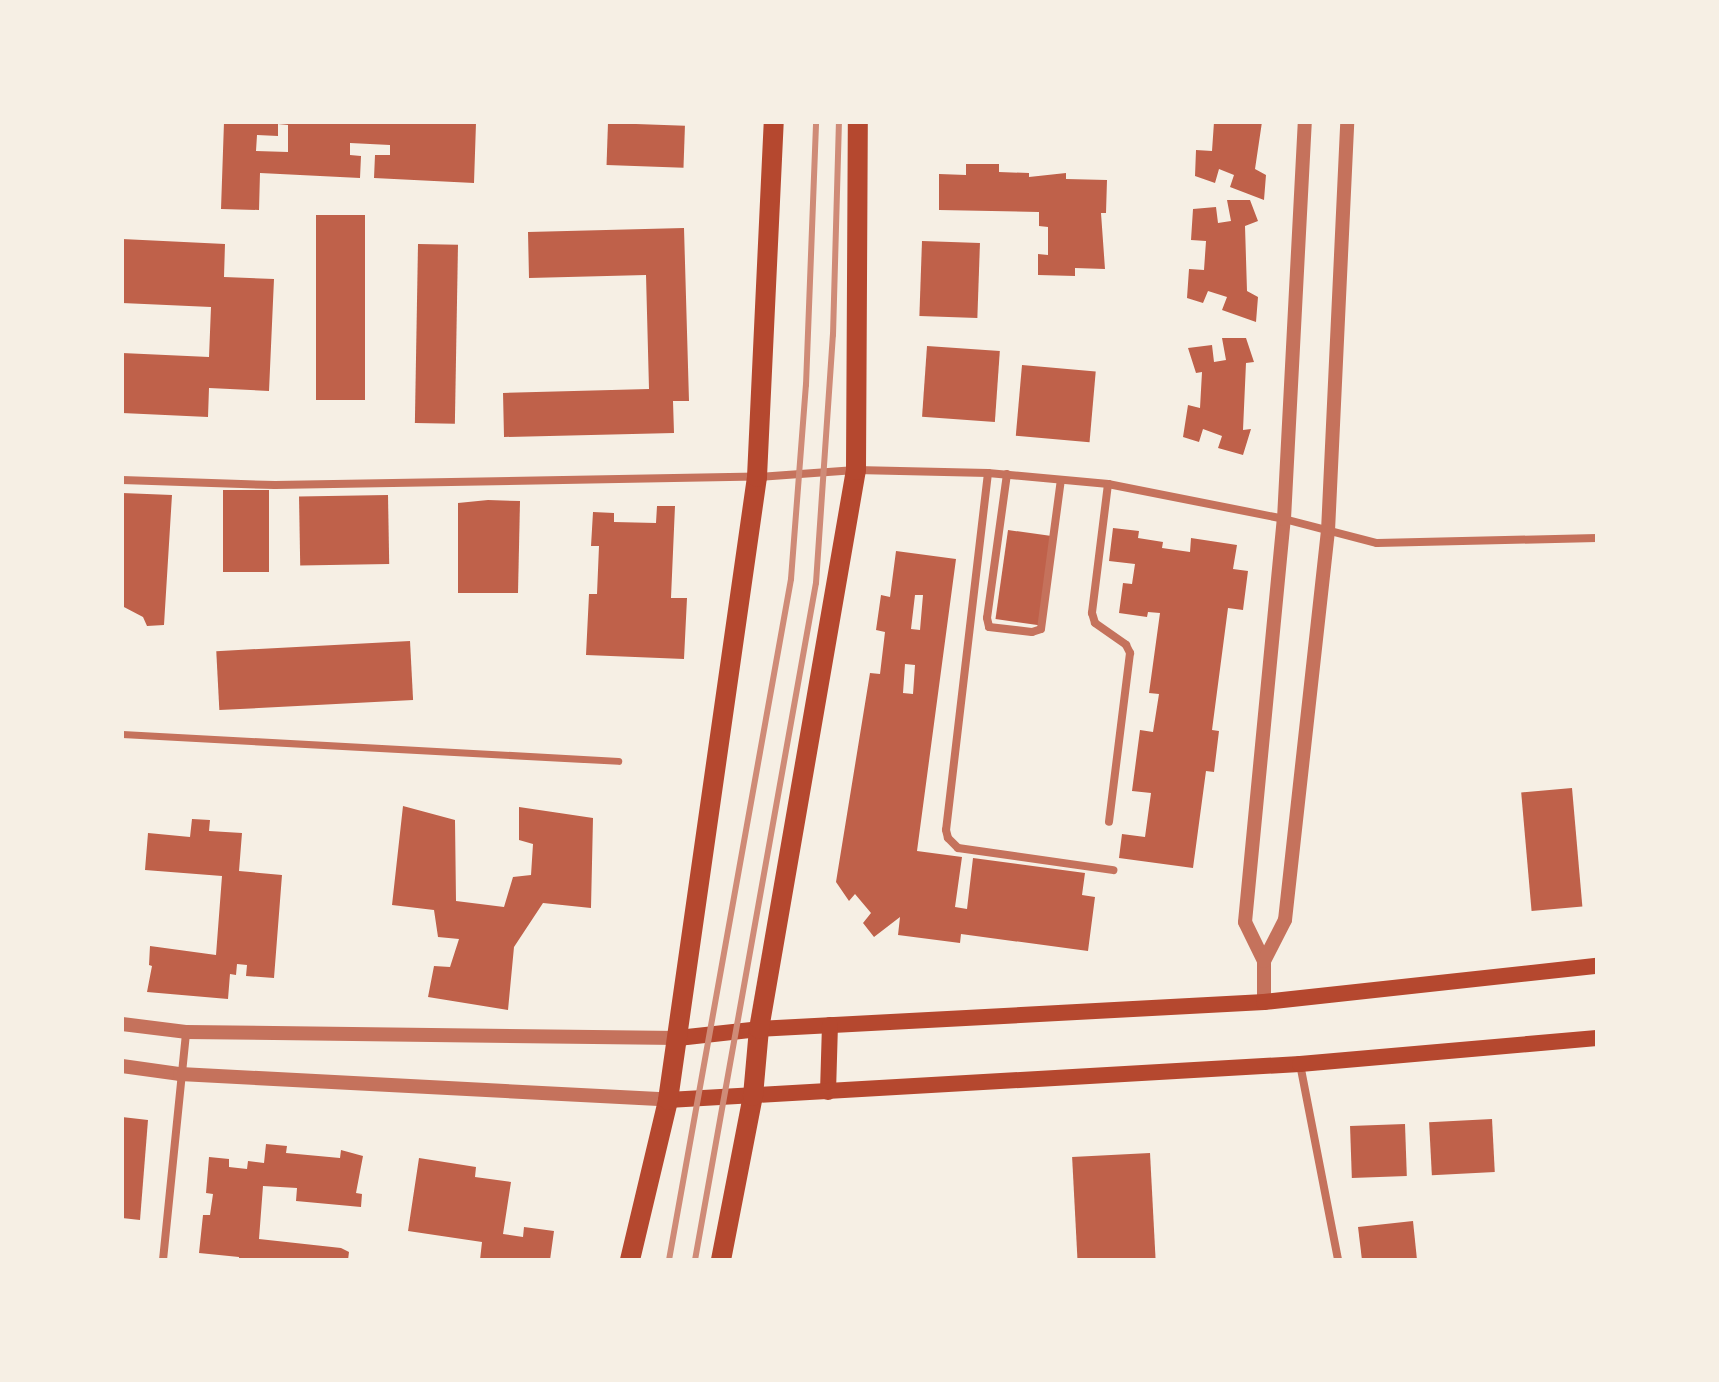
<!DOCTYPE html>
<html>
<head>
<meta charset="utf-8">
<style>
  body { margin:0 }
  #map { position:relative; width:1719px; height:1382px; overflow:hidden; background:#f6efe4; font-family:"Sofia Sans Condensed",sans-serif }
  div>[style] { position:absolute }
  .building>* { inset:0; background:#bf614a; transform-origin:0 0 }
  .pedestrian>* { height:7px; margin:-3.5px; padding:0 3.5px; transform-origin:3.5px; border-radius:3.5px; background:#c5725c }
  .minor>* { height:8px; margin:-4px; padding:0 4px; transform-origin:4px; border-radius:4px; background:#c5725c }
  .tertiary>* { height:14px; margin:-7px; padding:0 7px; transform-origin:7px; border-radius:7px; background:#c5725c }
  .secondary>* { height:16px; margin:-8px; padding:0 8px; transform-origin:8px; border-radius:8px; background:#b5482f }
  .primary>* { height:20px; margin:-10px; padding:0 10px; transform-origin:10px; border-radius:10px; background:#b5482f }
  .rail>* { height:6px; margin:-3px; padding:0 3px; transform-origin:3px; border-radius:3px; background:#cf8b77 }
  span { translate:-50% -50%; white-space:nowrap; text-align:center; line-height:1.15; -webkit-text-stroke:6px #f6efe4; paint-order:stroke }
  .frame { position:absolute; inset:0; border:124px solid #f6efe4; pointer-events:none }
</style>
</head>
<body>
<div id="map">
  <div class="building">
    <i style="clip-path:polygon(evenodd,224px 122px,476px 123px,474px 183px,374px 178px,375px 155px,390px 155px,390px 145px,350px 143px,350px 155px,361px 156px,360px 178px,260px 173px,259px 210px,221px 209px,224px 122px,278px 124px,288px 125px,288px 152px,256px 151px,257px 135px,278px 136px,278px 124px)"></i>
    <i style="clip-path:polygon(1214px 122px,1262px 122px,1255px 169px,1266px 175px,1264px 200px,1230px 187px,1234px 175px,1219px 169px,1215px 183px,1195px 176px,1196px 150px,1212px 151px)"></i>
    <i style="left:608px;top:123px;width:77px;height:42px;rotate:2deg"></i>
    <i style="clip-path:polygon(966px 164px,999px 164px,999px 172px,1029px 173px,1029px 177px,1066px 173px,1066px 179px,1107px 180px,1106px 213px,1101px 213px,1105px 269px,1075px 268px,1075px 276px,1038px 275px,1038px 254px,1048px 255px,1048px 227px,1039px 226px,1039px 212px,939px 210px,939px 174px,966px 175px)"></i>
    <i style="clip-path:polygon(1227px 200px,1250px 200px,1258px 221px,1245px 226px,1247px 291px,1258px 297px,1256px 322px,1222px 310px,1227px 297px,1208px 291px,1203px 303px,1187px 298px,1189px 269px,1204px 270px,1206px 241px,1191px 240px,1193px 209px,1216px 207px,1218px 223px,1231px 221px)"></i>
    <i style="left:316px;top:215px;width:49px;height:185px"></i>
    <i style="clip-path:polygon(684px 228px,689px 401px,673px 401px,674px 433px,504px 437px,503px 393px,649px 389px,646px 275px,529px 278px,528px 232px)"></i>
    <i style="clip-path:polygon(122px 239px,225px 244px,224px 277px,274px 279px,269px 391px,209px 388px,208px 417px,122px 413px,122px 353px,209px 357px,211px 307px,122px 303px)"></i>
    <i style="left:922px;top:241px;width:58px;height:75px;rotate:2deg"></i>
    <i style="left:418px;top:244px;width:40px;height:179px;rotate:1deg"></i>
    <i style="clip-path:polygon(1222px 338px,1246px 338px,1254px 362px,1246px 363px,1243px 430px,1251px 429px,1243px 455px,1218px 448px,1222px 436px,1203px 429px,1199px 442px,1183px 437px,1188px 405px,1200px 408px,1202px 372px,1196px 373px,1188px 348px,1212px 345px,1214px 362px,1226px 360px)"></i>
    <i style="left:927px;top:346px;width:73px;height:71px;rotate:4deg"></i>
    <i style="left:1022px;top:365px;width:74px;height:71px;rotate:5deg"></i>
    <i style="left:223px;top:490px;width:46px;height:82px"></i>
    <i style="clip-path:polygon(122px 493px,172px 495px,164px 625px,147px 626px,143px 617px,122px 606px)"></i>
    <i style="left:388px;top:495px;width:69px;height:89px;rotate:89deg"></i>
    <i style="clip-path:polygon(488px 500px,520px 501px,518px 593px,458px 593px,458px 503px)"></i>
    <i style="clip-path:polygon(657px 506px,675px 506px,671px 598px,687px 598px,684px 659px,586px 655px,589px 594px,597px 594px,599px 546px,591px 546px,593px 512px,614px 513px,614px 522px,656px 523px)"></i>
    <i style="clip-path:polygon(1113px 528px,1139px 531px,1138px 538px,1163px 542px,1162px 548px,1190px 552px,1191px 538px,1237px 545px,1233px 569px,1248px 571px,1243px 610px,1228px 608px,1212px 730px,1219px 731px,1214px 772px,1206px 771px,1193px 868px,1119px 858px,1122px 834px,1145px 837px,1151px 793px,1132px 791px,1140px 730px,1153px 732px,1159px 694px,1149px 693px,1160px 613px,1148px 612px,1147px 617px,1119px 613px,1123px 583px,1132px 584px,1135px 564px,1109px 561px)"></i>
    <i style="left:1008px;top:530px;width:44px;height:90px;rotate:8deg"></i>
    <i style="clip-path:polygon(evenodd,896px 551px,956px 559px,917px 851px,962px 857px,955px 907px,967px 909px,973px 858px,1085px 873px,1082px 895px,1095px 897px,1088px 951px,961px 934px,960px 943px,898px 935px,900px 917px,874px 937px,863px 923px,871px 913px,855px 894px,849px 901px,836px 882px,870px 673px,880px 674px,885px 632px,876px 630px,881px 595px,890px 597px,896px 551px,915px 595px,923px 595px,920px 630px,911px 629px,915px 595px,896px 551px,905px 664px,915px 665px,913px 694px,903px 693px,905px 664px)"></i>
    <i style="left:410px;top:641px;width:59px;height:194px;rotate:87deg"></i>
    <i style="left:1572px;top:788px;width:119px;height:51px;rotate:85deg"></i>
    <i style="clip-path:polygon(403px 806px,455px 820px,456px 901px,504px 907px,513px 877px,531px 875px,533px 844px,519px 840px,519px 807px,593px 818px,591px 908px,543px 903px,514px 947px,508px 1010px,428px 997px,434px 966px,450px 967px,459px 939px,438px 937px,434px 910px,392px 905px)"></i>
    <i style="clip-path:polygon(192px 819px,210px 820px,209px 831px,242px 833px,239px 871px,282px 875px,274px 978px,246px 976px,247px 965px,237px 964px,236px 975px,230px 974px,228px 999px,147px 992px,152px 966px,149px 965px,150px 946px,216px 955px,222px 876px,145px 870px,148px 833px,190px 837px)"></i>
    <i style="clip-path:polygon(122px 1117px,148px 1120px,140px 1220px,122px 1218px)"></i>
    <i style="left:1492px;top:1119px;width:53px;height:63px;rotate:87deg"></i>
    <i style="left:1405px;top:1124px;width:52px;height:55px;rotate:88deg"></i>
    <i style="clip-path:polygon(266px 1144px,287px 1146px,286px 1153px,340px 1158px,341px 1150px,363px 1156px,356px 1193px,362px 1194px,361px 1207px,296px 1201px,297px 1188px,263px 1186px,259px 1239px,341px 1248px,349px 1252px,348px 1260px,239px 1260px,239px 1257px,199px 1253px,203px 1215px,210px 1215px,213px 1194px,206px 1193px,209px 1157px,229px 1159px,229px 1167px,247px 1169px,248px 1161px,264px 1163px)"></i>
    <i style="left:1150px;top:1153px;width:107px;height:78px;rotate:87deg"></i>
    <i style="clip-path:polygon(419px 1158px,476px 1167px,475px 1177px,511px 1182px,503px 1234px,523px 1237px,524px 1227px,554px 1231px,550px 1260px,480px 1260px,482px 1242px,408px 1231px)"></i>
    <i style="clip-path:polygon(1413px 1221px,1417px 1260px,1362px 1260px,1358px 1227px)"></i>
  </div>
  <div class="pedestrian">
    <i style="left:122px;top:734px;width:497px;rotate:3.1deg"></i>
  </div>
  <div class="minor">
    <i style="left:988px;top:473px;width:359px;rotate:96.7deg"></i>
    <i style="left:946px;top:830px;width:8px;rotate:76deg"></i>
    <i style="left:948px;top:838px;width:14px;rotate:45deg"></i>
    <i style="left:958px;top:848px;width:157px;rotate:8.1deg"></i>
    <i style="left:1007px;top:474px;width:145px;rotate:97.9deg"></i>
    <i style="left:987px;top:618px;width:9px;rotate:77deg"></i>
    <i style="left:989px;top:627px;width:43px;rotate:6.6deg"></i>
    <i style="left:1032px;top:632px;width:9px;rotate:-18deg"></i>
    <i style="left:1041px;top:629px;width:150px;rotate:-82.4deg"></i>
    <i style="left:122px;top:480px;width:153px;rotate:1.9deg"></i>
    <i style="left:275px;top:485px;width:482px;rotate:-1deg"></i>
    <i style="left:757px;top:477px;width:99px;rotate:-4deg"></i>
    <i style="left:856px;top:470px;width:132px;rotate:1.3deg"></i>
    <i style="left:988px;top:473px;width:121px;rotate:5.2deg"></i>
    <i style="left:1108px;top:484px;width:179px;rotate:11.2deg"></i>
    <i style="left:1284px;top:519px;width:96px;rotate:14.5deg"></i>
    <i style="left:1377px;top:543px;width:220px;rotate:-1.3deg"></i>
    <i style="left:1108px;top:484px;width:130px;rotate:97.1deg"></i>
    <i style="left:1092px;top:613px;width:10px;rotate:73deg"></i>
    <i style="left:1095px;top:623px;width:38px;rotate:35deg"></i>
    <i style="left:1126px;top:645px;width:9px;rotate:63deg"></i>
    <i style="left:1130px;top:653px;width:170px;rotate:97.1deg"></i>
    <i style="left:1300px;top:1064px;width:200px;rotate:79deg"></i>
    <i style="left:163px;top:1260px;width:229px;rotate:-84.2deg"></i>
  </div>
  <div class="tertiary">
    <i style="left:1264px;top:961px;width:43px;rotate:-116deg"></i>
    <i style="left:1245px;top:922px;width:405px;rotate:-84.5deg"></i>
    <i style="left:1284px;top:519px;width:398px;rotate:-87deg"></i>
    <i style="left:1264px;top:1002px;width:41px;rotate:-90deg"></i>
    <i style="left:1264px;top:961px;width:46px;rotate:-62.9deg"></i>
    <i style="left:1285px;top:920px;width:391px;rotate:-83.7deg"></i>
    <i style="left:1328px;top:531px;width:409px;rotate:-87.3deg"></i>
    <i style="left:122px;top:1024px;width:64px;rotate:7.1deg"></i>
    <i style="left:186px;top:1032px;width:492px;rotate:0.7deg"></i>
    <i style="left:122px;top:1066px;width:59px;rotate:7.9deg"></i>
    <i style="left:180px;top:1074px;width:489px;rotate:3deg"></i>
  </div>
  <div class="secondary">
    <i style="left:678px;top:1038px;width:81px;rotate:-6.3deg"></i>
    <i style="left:759px;top:1029px;width:506px;rotate:-3.06deg"></i>
    <i style="left:1264px;top:1002px;width:335px;rotate:-6.2deg"></i>
    <i style="left:828px;top:1092px;width:67px;rotate:-88.3deg"></i>
    <i style="left:668px;top:1100px;width:633px;rotate:-3.26deg"></i>
    <i style="left:1300px;top:1064px;width:298px;rotate:-5deg"></i>
  </div>
  <div class="primary">
    <i style="left:630px;top:1260px;width:164px;rotate:-76.6deg"></i>
    <i style="left:668px;top:1100px;width:629px;rotate:-81.87deg"></i>
    <i style="left:757px;top:477px;width:355px;rotate:-87.3deg"></i>
    <i style="left:721px;top:1260px;width:167px;rotate:-79deg"></i>
    <i style="left:753px;top:1096px;width:67px;rotate:-84.9deg"></i>
    <i style="left:759px;top:1029px;width:567px;rotate:-80.16deg"></i>
    <i style="left:856px;top:470px;width:348px;rotate:-89.7deg"></i>
  </div>
  <div class="rail">
    <i style="left:669px;top:1260px;width:692px;rotate:-79.84deg"></i>
    <i style="left:791px;top:579px;width:195px;rotate:-85.6deg"></i>
    <i style="left:806px;top:385px;width:263px;rotate:-87.8deg"></i>
    <i style="left:695px;top:1260px;width:688px;rotate:-79.87deg"></i>
    <i style="left:816px;top:583px;width:249px;rotate:-86.1deg"></i>
    <i style="left:833px;top:335px;width:213px;rotate:-88.4deg"></i>
  </div>
  <div class="frame"></div>
</div>
</body>
</html>
